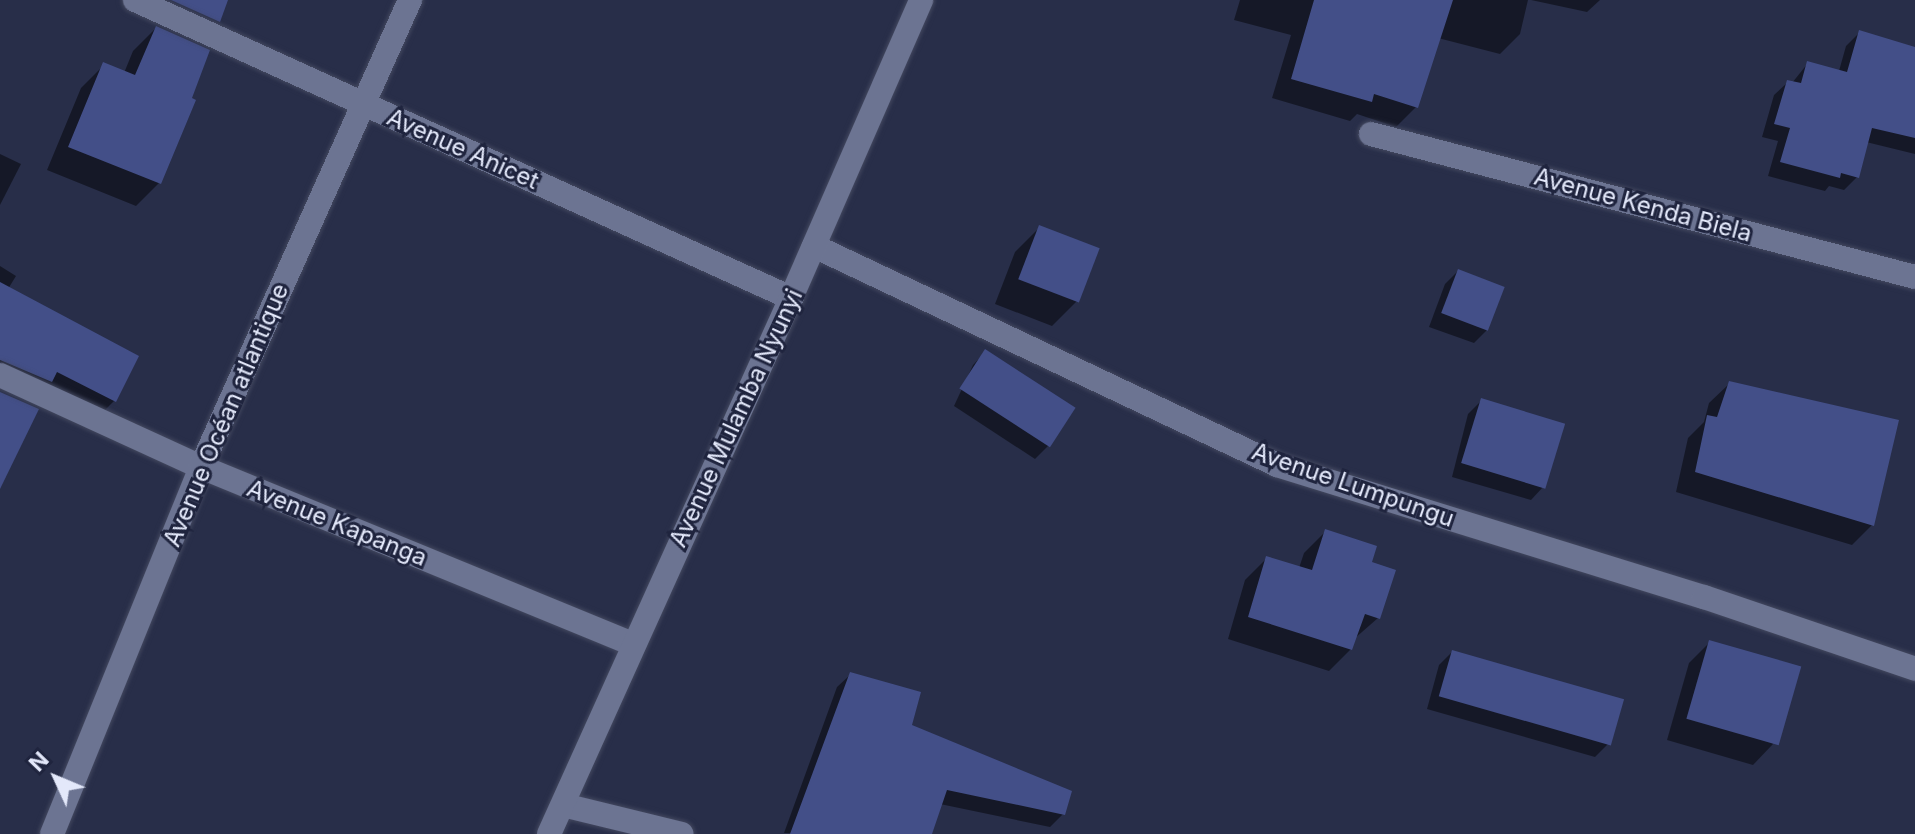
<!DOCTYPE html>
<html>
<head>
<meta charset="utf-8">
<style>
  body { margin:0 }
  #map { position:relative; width:1915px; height:834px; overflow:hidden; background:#282e49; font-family:Inter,sans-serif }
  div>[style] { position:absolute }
  .shadow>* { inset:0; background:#0007 }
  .building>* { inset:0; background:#434f88; transform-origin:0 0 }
  .roads { filter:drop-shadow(0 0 2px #43485f) drop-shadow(0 0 2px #43485f) }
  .street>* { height:24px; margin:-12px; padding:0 12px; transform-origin:12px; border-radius:12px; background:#6c7492 }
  span { translate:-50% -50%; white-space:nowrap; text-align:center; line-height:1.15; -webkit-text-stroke:6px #1f243e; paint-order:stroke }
  .street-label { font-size:24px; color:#e3e8fa }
  .north { position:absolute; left:16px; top:738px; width:80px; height:80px; -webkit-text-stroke:6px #1f243e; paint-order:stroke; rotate:314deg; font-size:22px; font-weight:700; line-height:32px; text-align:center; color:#e3e8fa }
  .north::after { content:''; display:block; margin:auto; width:28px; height:36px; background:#e3e8fa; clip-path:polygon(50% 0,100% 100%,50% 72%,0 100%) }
</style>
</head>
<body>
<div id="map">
  <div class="shadow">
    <i style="clip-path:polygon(1240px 0,1528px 0,1520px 34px,1500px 54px,1438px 38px,1416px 107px,1396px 127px,1357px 114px,1350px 121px,1272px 98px,1291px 35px,1234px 20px)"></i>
    <i style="clip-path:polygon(1531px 0,1600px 0,1587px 12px)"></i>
    <i style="clip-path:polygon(156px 28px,159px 183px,136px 206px,47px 170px,81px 88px,104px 65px,124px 73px,133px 51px)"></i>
    <i style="clip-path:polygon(1859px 33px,1915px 49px,1915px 154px,1866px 142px,1857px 177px,1844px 190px,1829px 186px,1825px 191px,1768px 176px,1778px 141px,1762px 137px,1774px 95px,1788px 82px,1792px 83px,1808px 63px,1839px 71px,1846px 46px)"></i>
    <i style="clip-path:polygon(0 154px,21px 164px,0 205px)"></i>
    <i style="clip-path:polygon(1040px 227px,1077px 301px,1052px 326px,995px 304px,1015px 252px)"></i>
    <i style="clip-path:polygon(0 266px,16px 276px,8px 289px,137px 357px,114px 401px,91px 424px,0 373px)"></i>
    <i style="clip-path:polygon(1458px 271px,1487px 330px,1474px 343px,1429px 327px,1445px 284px)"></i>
    <i style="clip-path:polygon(986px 351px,1049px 445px,1035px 459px,954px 406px,973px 365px)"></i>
    <i style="clip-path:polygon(1730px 383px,1872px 525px,1852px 545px,1676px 492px,1688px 438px,1704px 422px,1709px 403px)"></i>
    <i style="clip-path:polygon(1482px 400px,1544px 486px,1531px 500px,1452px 477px,1468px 414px)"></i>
    <i style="clip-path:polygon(1326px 531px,1370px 563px,1378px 618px,1354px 639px,1351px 649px,1329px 671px,1228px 639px,1245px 580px,1267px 558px,1299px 568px,1304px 553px)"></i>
    <i style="clip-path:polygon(1709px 643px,1773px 744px,1753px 765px,1667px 740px,1689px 663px)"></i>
    <i style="clip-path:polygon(1452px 652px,1608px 744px,1595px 757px,1427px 709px,1439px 665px)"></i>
    <i style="clip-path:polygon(851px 674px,909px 726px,1063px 814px,1050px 827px,940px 804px,930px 834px,784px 833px,837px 687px)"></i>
  </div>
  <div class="building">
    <i style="clip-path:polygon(171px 0,228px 0,220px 22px)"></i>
    <i style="clip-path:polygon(1314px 0,1453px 0,1418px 108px,1374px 94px,1372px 102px,1291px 79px)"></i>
    <i style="clip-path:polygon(156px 26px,210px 50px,192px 98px,196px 100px,161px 184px,68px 147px,103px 62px,135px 75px)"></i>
    <i style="clip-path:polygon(1859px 30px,1915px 47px,1915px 138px,1872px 128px,1859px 178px,1841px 173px,1840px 178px,1780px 162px,1790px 128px,1774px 124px,1787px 80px,1801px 83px,1807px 61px,1847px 72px)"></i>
    <i style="left:1039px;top:225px;width:65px;height:58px;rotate:21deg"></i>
    <i style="left:1458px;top:269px;width:50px;height:47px;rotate:21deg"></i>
    <i style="clip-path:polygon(0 282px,139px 356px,116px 402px,57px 372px,52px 382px,0 360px)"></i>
    <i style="left:985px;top:349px;width:108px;height:47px;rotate:33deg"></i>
    <i style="clip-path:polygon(1729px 381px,1899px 420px,1874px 526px,1695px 472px,1707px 415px,1717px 417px)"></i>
    <i style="clip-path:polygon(0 392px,39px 409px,0 489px)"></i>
    <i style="left:1481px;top:398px;width:88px;height:68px;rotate:17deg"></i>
    <i style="clip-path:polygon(1325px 529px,1377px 546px,1372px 562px,1396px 570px,1380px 619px,1365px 614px,1352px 650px,1248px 617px,1266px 556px,1312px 570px)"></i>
    <i style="left:1709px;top:640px;width:96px;height:82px;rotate:16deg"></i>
    <i style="left:1452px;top:650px;width:179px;height:48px;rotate:16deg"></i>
    <i style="clip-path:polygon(850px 672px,921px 692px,912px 725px,1072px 791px,1065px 815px,947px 790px,932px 834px,790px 834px)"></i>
  </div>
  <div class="roads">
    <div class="street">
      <i style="left:135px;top:0;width:721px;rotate:24.43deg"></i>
      <i style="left:1371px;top:134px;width:562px;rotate:14.73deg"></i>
      <i style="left:814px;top:246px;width:512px;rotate:25.31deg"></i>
      <i style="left:1277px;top:465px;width:447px;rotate:17.2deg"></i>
      <i style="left:1704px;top:597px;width:223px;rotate:18.8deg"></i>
      <i style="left:0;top:375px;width:221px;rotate:24.6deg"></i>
      <i style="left:201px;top:467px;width:466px;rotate:22.3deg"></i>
      <i style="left:563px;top:805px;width:122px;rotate:13.7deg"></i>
      <i style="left:52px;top:834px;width:396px;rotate:-67.9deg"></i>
      <i style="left:201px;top:467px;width:512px;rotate:-65.89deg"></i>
      <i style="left:549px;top:834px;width:588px;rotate:-65.7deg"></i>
      <i style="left:791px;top:298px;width:325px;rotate:-66.4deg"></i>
    </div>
  </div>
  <div class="street-label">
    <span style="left:463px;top:149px;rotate:24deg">Avenue Anicet</span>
    <span style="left:1643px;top:205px;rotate:15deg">Avenue Kenda Biela</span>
    <span style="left:226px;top:415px;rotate:-67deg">Avenue Océan atlantique</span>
    <span style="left:736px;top:418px;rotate:-65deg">Avenue Mulamba Nyunyi</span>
    <span style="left:1353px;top:485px;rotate:19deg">Avenue Lumpungu</span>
    <span style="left:337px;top:523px;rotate:22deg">Avenue Kapanga</span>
  </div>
  <div class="north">N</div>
</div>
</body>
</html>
